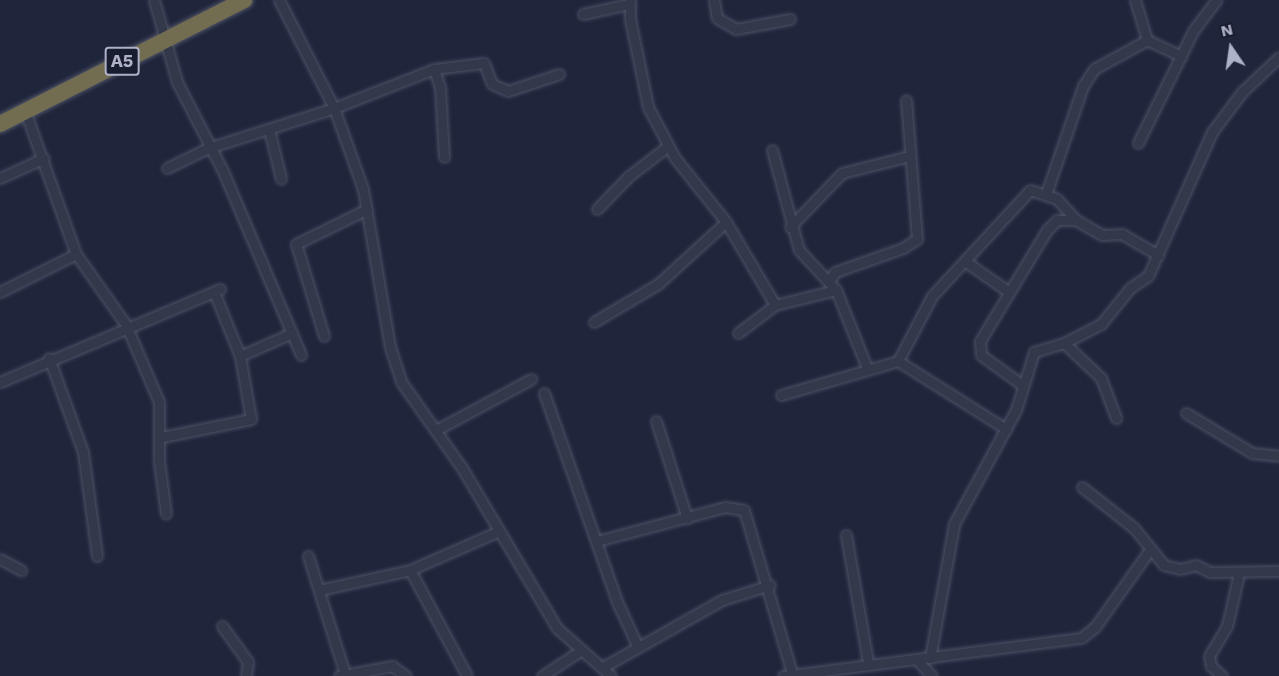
<!DOCTYPE html>
<html>
<head>
<meta charset="utf-8">
<style>
  body { margin:0 }
  #map { position:relative; width:1279px; height:676px; overflow:hidden; background:#1f253b; font-family:"Work Sans",sans-serif }
  div>[style] { position:absolute }
  .roads { filter:drop-shadow(0 0 2px #4e5266) drop-shadow(0 0 2px #4e5266) }
  .street>* { height:9px; margin:-4.5px; padding:0 4.5px; transform-origin:4.5px; border-radius:4.5px; background:#33384b }
  .highway>* { height:16px; margin:-8px; padding:0 8px; transform-origin:8px; border-radius:8px; background:#726c50 }
  span { translate:-50% -50%; white-space:nowrap; text-align:center; line-height:1.15; -webkit-text-stroke:6px #191d30; paint-order:stroke }
  .shield-label span { padding:2px 4px; background:#191d30; border:2px solid; border-radius:4px; -webkit-text-stroke-width:0 }
  .shield-label { font-size:18px; color:#aeb2c8; font-weight:700 }
  .north { position:absolute; left:1201px; top:18px; width:60px; height:60px; -webkit-text-stroke:4px #191d30; paint-order:stroke; rotate:347deg; font-size:16px; font-weight:700; line-height:24px; text-align:center; color:#aeb2c8 }
  .north::after { content:''; display:block; margin:auto; width:21px; height:27px; background:#aeb2c8; clip-path:polygon(50% 0,100% 100%,50% 72%,0 100%) }
</style>
</head>
<body>
<div id="map">
  <div class="roads">
    <div class="street">
      <i style="left:154px;top:0;width:85px;rotate:74.3deg"></i>
      <i style="left:177px;top:82px;width:98px;rotate:62.7deg"></i>
      <i style="left:222px;top:169px;width:202px;rotate:67deg"></i>
      <i style="left:279px;top:0;width:121px;rotate:63deg"></i>
      <i style="left:334px;top:108px;width:86px;rotate:70.3deg"></i>
      <i style="left:363px;top:189px;width:160px;rotate:80.3deg"></i>
      <i style="left:390px;top:347px;width:38px;rotate:72deg"></i>
      <i style="left:402px;top:383px;width:104px;rotate:54.8deg"></i>
      <i style="left:462px;top:468px;width:186px;rotate:59.3deg"></i>
      <i style="left:557px;top:628px;width:72px;rotate:41.6deg"></i>
      <i style="left:630px;top:0;width:19px;rotate:90deg"></i>
      <i style="left:630px;top:19px;width:90px;rotate:78.4deg"></i>
      <i style="left:648px;top:107px;width:58px;rotate:62.1deg"></i>
      <i style="left:675px;top:158px;width:82px;rotate:51.4deg"></i>
      <i style="left:726px;top:222px;width:96px;rotate:59.4deg"></i>
      <i style="left:714px;top:0;width:18px;rotate:81deg"></i>
      <i style="left:717px;top:18px;width:22px;rotate:30deg"></i>
      <i style="left:736px;top:29px;width:55px;rotate:-10.5deg"></i>
      <i style="left:1135px;top:0;width:42px;rotate:73.3deg"></i>
      <i style="left:1147px;top:40px;width:38px;rotate:25deg"></i>
      <i style="left:583px;top:14px;width:46px;rotate:-12.5deg"></i>
      <i style="left:434px;top:69px;width:19px;rotate:72deg"></i>
      <i style="left:440px;top:87px;width:70px;rotate:86.7deg"></i>
      <i style="left:25px;top:111px;width:152px;rotate:70.4deg"></i>
      <i style="left:76px;top:254px;width:87px;rotate:54.8deg"></i>
      <i style="left:126px;top:325px;width:84px;rotate:66.8deg"></i>
      <i style="left:159px;top:402px;width:59px;rotate:90deg"></i>
      <i style="left:159px;top:461px;width:53px;rotate:82.5deg"></i>
      <i style="left:269px;top:129px;width:51px;rotate:76.5deg"></i>
      <i style="left:1138px;top:143px;width:125px;rotate:-63.8deg"></i>
      <i style="left:1193px;top:31px;width:39px;rotate:-53deg"></i>
      <i style="left:772px;top:150px;width:104px;rotate:74.9deg"></i>
      <i style="left:799px;top:250px;width:54px;rotate:47.2deg"></i>
      <i style="left:836px;top:290px;width:84px;rotate:68.3deg"></i>
      <i style="left:167px;top:168px;width:46px;rotate:-26deg"></i>
      <i style="left:208px;top:148px;width:132px;rotate:-17.6deg"></i>
      <i style="left:334px;top:108px;width:107px;rotate:-21.3deg"></i>
      <i style="left:434px;top:69px;width:50px;rotate:-6.8deg"></i>
      <i style="left:484px;top:63px;width:22px;rotate:69deg"></i>
      <i style="left:492px;top:84px;width:17px;rotate:24deg"></i>
      <i style="left:508px;top:91px;width:54px;rotate:-18.4deg"></i>
      <i style="left:0;top:178px;width:48px;rotate:-24.4deg"></i>
      <i style="left:1046px;top:194px;width:114px;rotate:-71.1deg"></i>
      <i style="left:1083px;top:86px;width:20px;rotate:-57deg"></i>
      <i style="left:1094px;top:69px;width:60px;rotate:-28.7deg"></i>
      <i style="left:597px;top:209px;width:46px;rotate:-45.9deg"></i>
      <i style="left:629px;top:176px;width:49px;rotate:-37.6deg"></i>
      <i style="left:790px;top:227px;width:75px;rotate:-46.1deg"></i>
      <i style="left:842px;top:173px;width:69px;rotate:-14.2deg"></i>
      <i style="left:966px;top:262px;width:52px;rotate:34.9deg"></i>
      <i style="left:829px;top:281px;width:11px;rotate:-56deg"></i>
      <i style="left:835px;top:272px;width:72px;rotate:-19.4deg"></i>
      <i style="left:903px;top:248px;width:17px;rotate:-33deg"></i>
      <i style="left:917px;top:239px;width:139px;rotate:-94.5deg"></i>
      <i style="left:0;top:292px;width:85px;rotate:-26.6deg"></i>
      <i style="left:594px;top:322px;width:74px;rotate:-30.7deg"></i>
      <i style="left:658px;top:284px;width:92px;rotate:-42.4deg"></i>
      <i style="left:738px;top:333px;width:46px;rotate:-37.1deg"></i>
      <i style="left:775px;top:305px;width:63px;rotate:-13.8deg"></i>
      <i style="left:324px;top:336px;width:96px;rotate:-106.9deg"></i>
      <i style="left:296px;top:244px;width:79px;rotate:-26.2deg"></i>
      <i style="left:1064px;top:343px;width:51px;rotate:43.4deg"></i>
      <i style="left:1101px;top:378px;width:43px;rotate:69.4deg"></i>
      <i style="left:240px;top:356px;width:57px;rotate:-23.9deg"></i>
      <i style="left:49px;top:358px;width:100px;rotate:70.1deg"></i>
      <i style="left:83px;top:452px;width:105px;rotate:82.3deg"></i>
      <i style="left:898px;top:361px;width:128px;rotate:32.2deg"></i>
      <i style="left:0;top:382px;width:239px;rotate:-22.9deg"></i>
      <i style="left:1021px;top:384px;width:49px;rotate:-144.1deg"></i>
      <i style="left:981px;top:355px;width:14px;rotate:-94deg"></i>
      <i style="left:980px;top:341px;width:130px;rotate:-58.9deg"></i>
      <i style="left:1047px;top:230px;width:14px;rotate:-45deg"></i>
      <i style="left:1057px;top:220px;width:19px"></i>
      <i style="left:544px;top:393px;width:224px;rotate:70.7deg"></i>
      <i style="left:618px;top:604px;width:47px;rotate:65.1deg"></i>
      <i style="left:781px;top:395px;width:122px;rotate:-16.2deg"></i>
      <i style="left:898px;top:361px;width:73px;rotate:-62.4deg"></i>
      <i style="left:932px;top:296px;width:144px;rotate:-47.2deg"></i>
      <i style="left:1030px;top:190px;width:28px;rotate:18deg"></i>
      <i style="left:1057px;top:199px;width:28px;rotate:48deg"></i>
      <i style="left:1076px;top:220px;width:30px;rotate:30deg"></i>
      <i style="left:1102px;top:235px;width:20px;rotate:-3deg"></i>
      <i style="left:1122px;top:234px;width:42px;rotate:30.3deg"></i>
      <i style="left:1186px;top:413px;width:77px;rotate:31.2deg"></i>
      <i style="left:1252px;top:453px;width:27px;rotate:6deg"></i>
      <i style="left:656px;top:421px;width:102px;rotate:72.3deg"></i>
      <i style="left:436px;top:430px;width:108px;rotate:-28.2deg"></i>
      <i style="left:162px;top:437px;width:91px;rotate:-11.4deg"></i>
      <i style="left:251px;top:419px;width:64px;rotate:-99.9deg"></i>
      <i style="left:240px;top:356px;width:69px;rotate:-112.1deg"></i>
      <i style="left:1082px;top:487px;width:66px;rotate:38.3deg"></i>
      <i style="left:1134px;top:528px;width:48px;rotate:51deg"></i>
      <i style="left:1164px;top:565px;width:16px;rotate:14deg"></i>
      <i style="left:1180px;top:569px;width:16px;rotate:-14deg"></i>
      <i style="left:1196px;top:565px;width:16px;rotate:27deg"></i>
      <i style="left:1210px;top:572px;width:69px;rotate:-0.8deg"></i>
      <i style="left:846px;top:535px;width:130px;rotate:80.2deg"></i>
      <i style="left:597px;top:541px;width:132px;rotate:-14.9deg"></i>
      <i style="left:725px;top:507px;width:19px;rotate:9deg"></i>
      <i style="left:744px;top:510px;width:173px;rotate:73.6deg"></i>
      <i style="left:308px;top:556px;width:124px;rotate:72.6deg"></i>
      <i style="left:0;top:559px;width:24px;rotate:28deg"></i>
      <i style="left:410px;top:570px;width:120px;rotate:61.7deg"></i>
      <i style="left:319px;top:590px;width:93px;rotate:-12.4deg"></i>
      <i style="left:410px;top:570px;width:95px;rotate:-23.6deg"></i>
      <i style="left:222px;top:626px;width:44px;rotate:54.2deg"></i>
      <i style="left:248px;top:662px;width:14px;rotate:98deg"></i>
      <i style="left:930px;top:658px;width:136px;rotate:-79.8deg"></i>
      <i style="left:954px;top:524px;width:130px;rotate:-61.5deg"></i>
      <i style="left:1016px;top:410px;width:61px;rotate:-72.8deg"></i>
      <i style="left:1034px;top:352px;width:31px;rotate:-17deg"></i>
      <i style="left:1064px;top:343px;width:42px;rotate:-27.2deg"></i>
      <i style="left:1101px;top:324px;width:46px;rotate:-51.1deg"></i>
      <i style="left:1130px;top:288px;width:22px;rotate:-34deg"></i>
      <i style="left:1148px;top:276px;width:158px;rotate:-66deg"></i>
      <i style="left:1212px;top:132px;width:50px;rotate:-53.1deg"></i>
      <i style="left:1242px;top:92px;width:51px;rotate:-43.4deg"></i>
      <i style="left:916px;top:659px;width:23px;rotate:47deg"></i>
      <i style="left:603px;top:667px;width:137px;rotate:-29.4deg"></i>
      <i style="left:722px;top:600px;width:50px;rotate:-17.4deg"></i>
      <i style="left:339px;top:676px;width:54px;rotate:-10.7deg"></i>
      <i style="left:392px;top:666px;width:17px;rotate:36deg"></i>
      <i style="left:542px;top:676px;width:45px;rotate:-33.3deg"></i>
      <i style="left:783px;top:676px;width:300px;rotate:-7.3deg"></i>
      <i style="left:1081px;top:638px;width:18px;rotate:-38deg"></i>
      <i style="left:1095px;top:627px;width:93px;rotate:-54.6deg"></i>
      <i style="left:1222px;top:676px;width:15px;rotate:-138deg"></i>
      <i style="left:1211px;top:666px;width:10px;rotate:-101deg"></i>
      <i style="left:1209px;top:656px;width:35px;rotate:-59deg"></i>
      <i style="left:1227px;top:626px;width:54px;rotate:-77.2deg"></i>
    </div>
    <div class="highway">
      <i style="left:0;top:124px;width:274px;rotate:-26.9deg"></i>
    </div>
  </div>
  <div class="shield-label">
    <span style="left:122px;top:61px">A5</span>
  </div>
  <div class="north">N</div>
</div>
</body>
</html>
